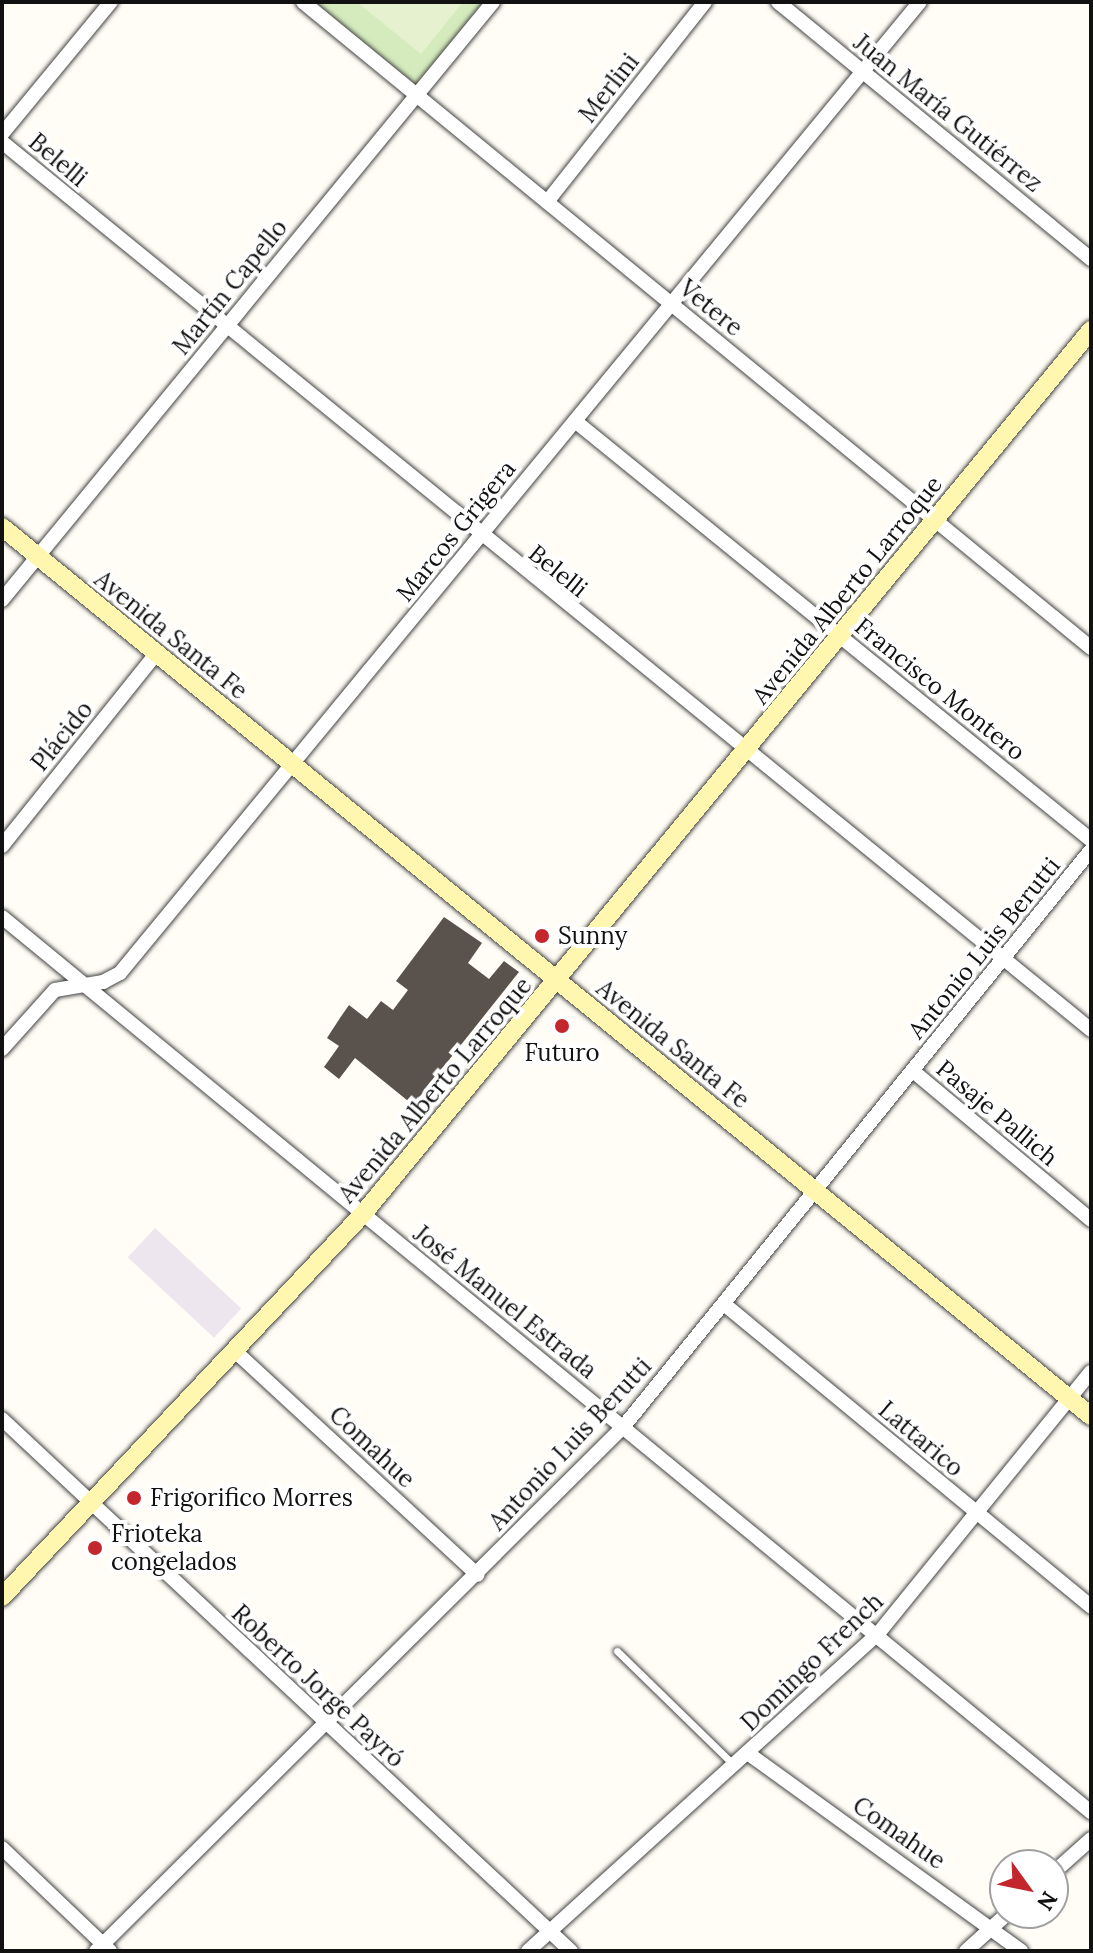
<!DOCTYPE html>
<html>
<head>
<meta charset="utf-8">
<style>
  body { margin:0 }
  #map { position:relative; width:1093px; height:1953px; overflow:hidden; background:#fffdf5; font-family:Lora,serif }
  div>[style] { position:absolute }
  .industrial>* { inset:0; background:#eee6ef; transform-origin:0 0 }
  .green>* { inset:0; background:#d5ebbd }
  .pitch>* { inset:0; background:#e6f2cf }
  .building>* { inset:0; background:#5a524d }
  .roads { filter:drop-shadow(0 0 2px #444) drop-shadow(0 0 2px #444) }
  .lane>* { height:7px; margin:-3.5px; padding:0 3.5px; transform-origin:3.5px; border-radius:3.5px; background:#fff }
  .street>* { height:14px; margin:-7px; padding:0 7px; transform-origin:7px; border-radius:7px; background:#fff }
  .secondary>* { height:18px; margin:-9px; padding:0 9px; transform-origin:9px; border-radius:9px; background:#fff6b0 }
  .dots>* { width:22px; height:22px; translate:-50% -50%; box-sizing:border-box; border:4px solid #fff; border-radius:50% }
  span { translate:-50% -50%; white-space:nowrap; text-align:center; line-height:1.15; -webkit-text-stroke:8px #fff; paint-order:stroke }
  .street-label { font-size:24px; color:#111 }
  .poi-label { font-size:24px; color:#111 }
  .left { translate:0 -50%; text-align:left }
  .frame { position:absolute; inset:0; border:4px solid #111; pointer-events:none }
  .north { position:absolute; left:989px; top:1849px; width:80px; height:80px; box-sizing:border-box; background:#fff; border:2px solid #a0a0a0; border-radius:50%; rotate:123deg; font-size:22px; font-weight:700; line-height:32px; text-align:center; color:#111 }
  .north::after { content:''; display:block; margin:auto; width:28px; height:36px; background:#c4262e; clip-path:polygon(50% 0,100% 100%,50% 72%,0 100%) }
</style>
</head>
<body>
<div id="map">
  <div class="industrial">
    <i style="left:155px;top:1228px;width:118px;height:40px;rotate:43deg"></i>
  </div>
  <div class="green">
    <i style="clip-path:polygon(307px 2px,493px 2px,417px 95px)"></i>
  </div>
  <div class="pitch">
    <i style="clip-path:polygon(357px 2px,463px 2px,421px 54px)"></i>
  </div>
  <div class="building">
    <i style="clip-path:polygon(444px 917px,482px 943px,468px 963px,489px 979px,504px 961px,519px 972px,413px 1105px,355px 1058px,339px 1079px,324px 1067px,339px 1046px,327px 1038px,340px 1018px,349px 1005px,367px 1019px,381px 1001px,393px 1010px,408px 990px,396px 981px)"></i>
  </div>
  <div class="roads">
    <div class="lane">
      <i style="left:617px;top:1651px;width:163px;rotate:44.3deg"></i>
    </div>
    <div class="street">
      <i style="left:303px;top:2px;width:1019px;rotate:39.34deg"></i>
      <i style="left:778px;top:2px;width:405px;rotate:39.4deg"></i>
      <i style="left:2px;top:134px;width:171px;rotate:-50.5deg"></i>
      <i style="left:2px;top:142px;width:1405px;rotate:39.19deg"></i>
      <i style="left:547px;top:202px;width:255px;rotate:-51.7deg"></i>
      <i style="left:575px;top:421px;width:665px;rotate:39.08deg"></i>
      <i style="left:2px;top:600px;width:774px;rotate:-50.61deg"></i>
      <i style="left:2px;top:846px;width:246px;rotate:-51.3deg"></i>
      <i style="left:2px;top:917px;width:1410px;rotate:39.42deg"></i>
      <i style="left:2px;top:1049px;width:79px;rotate:-48.1deg"></i>
      <i style="left:55px;top:990px;width:49px;rotate:-9.5deg"></i>
      <i style="left:103px;top:982px;width:19px;rotate:-28deg"></i>
      <i style="left:120px;top:973px;width:1258px;rotate:-50.52deg"></i>
      <i style="left:913px;top:1071px;width:232px;rotate:39.9deg"></i>
      <i style="left:724px;top:1304px;width:476px;rotate:39.5deg"></i>
      <i style="left:235px;top:1351px;width:330px;rotate:42.7deg"></i>
      <i style="left:2px;top:1419px;width:779px;rotate:43.08deg"></i>
      <i style="left:749px;top:1754px;width:336px;rotate:35.9deg"></i>
      <i style="left:2px;top:1848px;width:149px;rotate:43.6deg"></i>
      <i style="left:1053px;top:1873px;width:51px;rotate:-41.8deg"></i>
      <i style="left:96px;top:1951px;width:745px;rotate:-44.84deg"></i>
      <i style="left:624px;top:1426px;width:742px;rotate:-50.97deg"></i>
      <i style="left:528px;top:1951px;width:471px;rotate:-42.2deg"></i>
      <i style="left:877px;top:1635px;width:339px;rotate:-50.9deg"></i>
      <i style="left:966px;top:1951px;width:57px;rotate:-42.1deg"></i>
    </div>
    <div class="secondary">
      <i style="left:2px;top:527px;width:1406px;rotate:39.23deg"></i>
      <i style="left:2px;top:1597px;width:525px;rotate:-46.7deg"></i>
      <i style="left:362px;top:1215px;width:1147px;rotate:-50.52deg"></i>
    </div>
  </div>
  <div class="dots">
    <i style="left:542px;top:936px;background:#c4262e"></i>
    <i style="left:562px;top:1026px;background:#c4262e"></i>
    <i style="left:134px;top:1498px;background:#c4262e"></i>
    <i style="left:95px;top:1548px;background:#c4262e"></i>
  </div>
  <div class="street-label">
    <span style="left:609px;top:88px;rotate:-52deg">Merlini</span>
    <span style="left:948px;top:113px;rotate:39deg">Juan María Gutiérrez</span>
    <span style="left:58px;top:160px;rotate:40deg">Belelli</span>
    <span style="left:230px;top:287px;rotate:-51deg">Martín Capello</span>
    <span style="left:711px;top:308px;rotate:39deg">Vetere</span>
    <span style="left:456px;top:531px;rotate:-51deg">Marcos Grigera</span>
    <span style="left:558px;top:571px;rotate:39deg">Belelli</span>
    <span style="left:847px;top:590px;rotate:-51deg">Avenida Alberto Larroque</span>
    <span style="left:171px;top:635px;rotate:39deg">Avenida Santa Fe</span>
    <span style="left:940px;top:689px;rotate:39deg">Francisco Montero</span>
    <span style="left:62px;top:736px;rotate:-51deg">Plácido</span>
    <span style="left:984px;top:948px;rotate:-51deg">Antonio Luis Berutti</span>
    <span style="left:673px;top:1044px;rotate:39deg">Avenida Santa Fe</span>
    <span style="left:435px;top:1090px;rotate:-50deg">Avenida Alberto Larroque</span>
    <span style="left:997px;top:1113px;rotate:40deg">Pasaje Pallich</span>
    <span style="left:505px;top:1302px;rotate:39deg">José Manuel Estrada</span>
    <span style="left:921px;top:1439px;rotate:40deg">Lattarico</span>
    <span style="left:570px;top:1444px;rotate:-47deg">Antonio Luis Berutti</span>
    <span style="left:372px;top:1447px;rotate:43deg">Comahue</span>
    <span style="left:812px;top:1662px;rotate:-44deg">Domingo French</span>
    <span style="left:318px;top:1686px;rotate:43deg">Roberto Jorge Payró</span>
    <span style="left:899px;top:1833px;rotate:35deg">Comahue</span>
  </div>
  <div class="poi-label">
    <span class="left" style="left:558px;top:936px">Sunny</span>
    <span style="left:562px;top:1053px">Futuro</span>
    <span class="left" style="left:150px;top:1498px">Frigorifico Morres</span>
    <span class="left" style="left:111px;top:1548px">Frioteka<br>congelados</span>
  </div>
  <div class="frame"></div>
  <div class="north">N</div>
</div>
</body>
</html>
